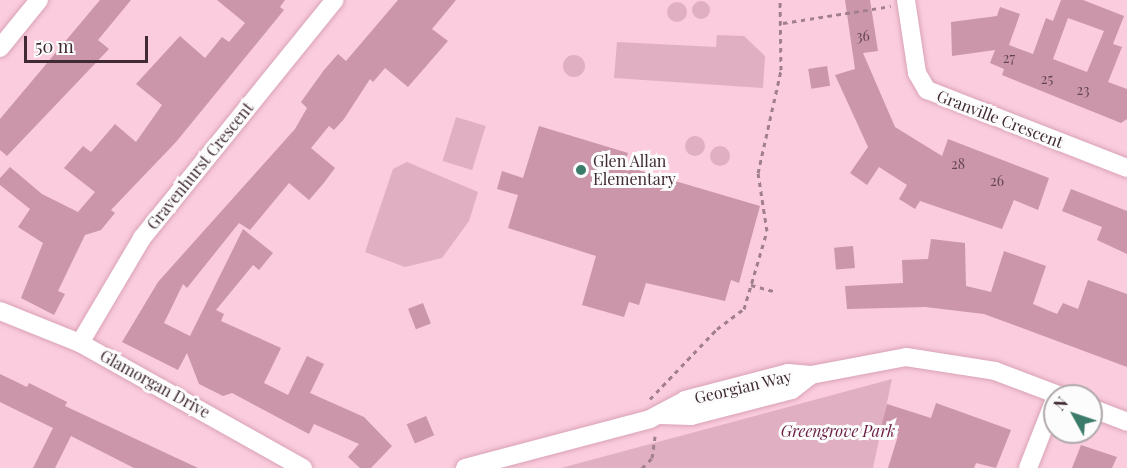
<!DOCTYPE html>
<html>
<head>
<meta charset="utf-8">
<style>
  body { margin:0 }
  #map { position:relative; width:1127px; height:468px; overflow:hidden; background:#faccdd; font-family:"Playfair Display",serif }
  div>[style] { position:absolute }
  .green>* { inset:0; background:#e1afc2; transform-origin:0 0 }
  .round { border-radius:50% }
  .building>* { inset:0; background:#cb95aa; transform-origin:0 0 }
  .path>* { height:3px; margin-top:-1.5px; transform-origin:0; background:repeating-linear-gradient(90deg,#a27f8d 0 4.5px,transparent 0 9px) }
  .roads { filter:drop-shadow(0 0 2px #d9a2b7) drop-shadow(0 0 2px #d9a2b7) }
  .minor>* { height:18px; margin:-9px; padding:0 9px; transform-origin:9px; border-radius:9px; background:#fff }
  .dots>* { width:16px; height:16px; translate:-50% -50%; box-sizing:border-box; border:3px solid #fcfcfc; border-radius:50% }
  span { translate:-50% -50%; white-space:nowrap; text-align:center; line-height:1.15; -webkit-text-stroke:6px #fcfcfc; paint-order:stroke }
  .number-label { font-size:14px; color:#634551 }
  .number-label span { -webkit-text-stroke-width:0 }
  .street-label { font-size:16px; color:#402a33 }
  .poi-label { font-size:16px; color:#402a33 }
  .left { translate:0 -50%; text-align:left }
  .park-label { font-size:16px; color:#6a1c43; font-style:italic }
  .north { position:absolute; left:1043px; top:384px; width:60px; height:60px; box-sizing:border-box; background:#fcfcfc; border:2px solid #b1a8ac; border-radius:50%; rotate:310deg; font-size:16px; font-weight:700; line-height:24px; text-align:center; color:#402a33 }
  .north::after { content:''; display:block; margin:auto; width:21px; height:27px; background:#3b7b6a; clip-path:polygon(50% 0,100% 100%,50% 72%,0 100%) }
  .scale { position:absolute; left:24px; top:36px; width:124px; height:27px; box-sizing:border-box; border:3px solid #402a33; border-top:0; padding-left:8px; font-size:18px; line-height:21px; white-space:nowrap; color:#402a33; -webkit-text-stroke:4px #fcfcfc; paint-order:stroke }
</style>
</head>
<body>
<div id="map">
  <div class="green">
    <i class="round" style="left:692px;top:1px;width:18px;height:18px"></i>
    <i class="round" style="left:667px;top:2px;width:20px;height:20px"></i>
    <i style="clip-path:polygon(717px 35px,744px 36px,765px 56px,763px 88px,614px 78px,617px 42px,716px 47px)"></i>
    <i class="round" style="left:563px;top:55px;width:22px;height:22px"></i>
    <i style="left:456px;top:117px;width:31px;height:46px;rotate:17deg"></i>
    <i class="round" style="left:685px;top:136px;width:20px;height:20px"></i>
    <i class="round" style="left:710px;top:146px;width:20px;height:20px"></i>
    <i style="clip-path:polygon(407px 162px,478px 192px,469px 221px,442px 258px,405px 267px,365px 252px,393px 169px)"></i>
    <i style="clip-path:polygon(892px 379px,873px 468px,561px 468px)"></i>
  </div>
  <div class="building">
    <i style="clip-path:polygon(100px 0,131px 0,98px 40px,109px 49px,7px 156px,0 150px,0 119px)"></i>
    <i style="clip-path:polygon(217px 0,285px 0,280px 7px,284px 10px,176px 142px,111px 210px,115px 213px,101px 230px,85px 235px,58px 291px,65px 294px,54px 315px,21px 298px,43px 243px,18px 227px,30px 209px,0 185px,0 178px,10px 167px,42px 194px,78px 212px,95px 192px,64px 168px,83px 146px,91px 152px,115px 124px,136px 142px,162px 105px,136px 84px,180px 36px,205px 58px,222px 37px,229px 42px,245px 23px)"></i>
    <i style="clip-path:polygon(398px 0,456px 0,432px 29px,448px 41px,408px 87px,385px 68px,373px 82px,370px 79px,344px 119px,334px 130px,329px 126px,311px 148px,335px 168px,323px 184px,309px 200px,289px 183px,250px 230px,239px 223px,187px 288px,183px 284px,164px 323px,190px 336px,243px 229px,273px 253px,259px 270px,253px 265px,216px 310px,224px 314px,221px 321px,281px 348px,264px 383px,288px 395px,307px 356px,324px 364px,310px 393px,364px 417px,392px 446px,371px 468px,360px 468px,348px 457px,359px 444px,314px 424px,309px 434px,232px 393px,223px 396px,199px 384px,187px 353px,178px 370px,122px 342px,158px 282px,295px 129px,307px 108px,301px 102px,324px 70px,338px 54px,346px 61px)"></i>
    <i style="clip-path:polygon(845px 0,870px 0,878px 51px,863px 53px,895px 127px,942px 156px,948px 139px,1049px 178px,1038px 210px,1014px 200px,1002px 229px,920px 201px,915px 209px,899px 199px,907px 185px,879px 167px,867px 185px,850px 173px,868px 147px,835px 75px,855px 69px)"></i>
    <i style="clip-path:polygon(evenodd,1061px 0,1083px 0,1124px 16px,1113px 44px,1122px 47px,1108px 82px,1127px 89px,1127px 119px,1121px 123px,1002px 75px,1004px 69px,990px 63px,995px 50px,952px 56px,951px 22px,997px 16px,1000px 7px,1020px 14px,1009px 45px,1033px 54px,1046px 18px,1053px 21px,1061px 0,1068px 18px,1104px 31px,1087px 72px,1053px 59px,1068px 18px)"></i>
    <i style="left:827px;top:66px;width:20px;height:19px;rotate:81deg"></i>
    <i style="clip-path:polygon(539px 126px,628px 153px,624px 166px,760px 206px,739px 283px,731px 280px,725px 301px,646px 283px,639px 305px,629px 302px,624px 317px,582px 305px,596px 256px,508px 228px,518px 195px,497px 189px,502px 171px,523px 178px)"></i>
    <i style="clip-path:polygon(1071px 189px,1127px 211px,1127px 254px,1097px 240px,1102px 227px,1062px 211px)"></i>
    <i style="clip-path:polygon(931px 239px,965px 243px,966px 286px,991px 292px,1004px 251px,1046px 266px,1033px 304px,1057px 314px,1063px 303px,1078px 309px,1088px 280px,1127px 294px,1127px 367px,984px 314px,925px 307px,847px 309px,845px 286px,903px 283px,902px 260px,928px 259px)"></i>
    <i style="left:853px;top:246px;width:22px;height:19px;rotate:85deg"></i>
    <i style="left:423px;top:303px;width:22px;height:16px;rotate:69deg"></i>
    <i style="clip-path:polygon(0 374px,27px 387px,29px 383px,67px 402px,65px 406px,198px 468px,134px 468px,71px 436px,55px 468px,33px 468px,53px 428px,0 402px)"></i>
    <i style="clip-path:polygon(936px 403px,1011px 430px,996px 468px,976px 463px,974px 468px,888px 468px,898px 436px,880px 431px,887px 404px,931px 418px)"></i>
    <i style="left:426px;top:416px;width:21px;height:21px;rotate:67deg"></i>
    <i style="clip-path:polygon(1081px 445px,1117px 457px,1112px 468px,1072px 468px)"></i>
  </div>
  <div class="path">
    <i style="left:783px;top:23px;width:109px;rotate:-8.9deg"></i>
    <i style="left:751px;top:285px;width:24px;rotate:15deg"></i>
    <i style="left:650px;top:399px;width:97px;rotate:-46.3deg"></i>
    <i style="left:717px;top:329px;width:34px;rotate:-37deg"></i>
    <i style="left:744px;top:309px;width:81px;rotate:-73.6deg"></i>
    <i style="left:767px;top:231px;width:59px;rotate:-98.8deg"></i>
    <i style="left:758px;top:173px;width:106px;rotate:-77.4deg"></i>
    <i style="left:781px;top:70px;width:70px;rotate:-90.8deg"></i>
    <i style="left:642px;top:468px;width:14px;rotate:-45deg"></i>
    <i style="left:652px;top:458px;width:22px;rotate:-82deg"></i>
  </div>
  <div class="roads">
    <div class="minor">
      <i style="left:906px;top:0;width:74px;rotate:81.4deg"></i>
      <i style="left:917px;top:73px;width:20px;rotate:60deg"></i>
      <i style="left:927px;top:90px;width:215px;rotate:21.3deg"></i>
      <i style="left:0;top:48px;width:62px;rotate:-50.9deg"></i>
      <i style="left:0;top:311px;width:86px;rotate:21.8deg"></i>
      <i style="left:80px;top:343px;width:256px;rotate:29.3deg"></i>
      <i style="left:80px;top:343px;width:122px;rotate:-59.4deg"></i>
      <i style="left:142px;top:238px;width:306px;rotate:-51deg"></i>
      <i style="left:1091px;top:408px;width:39px;rotate:21deg"></i>
      <i style="left:661px;top:415px;width:30px;rotate:2deg"></i>
      <i style="left:691px;top:416px;width:104px;rotate:-14.4deg"></i>
      <i style="left:792px;top:390px;width:24px;rotate:-38deg"></i>
      <i style="left:465px;top:468px;width:191px;rotate:-14.8deg"></i>
      <i style="left:650px;top:419px;width:40px;rotate:-28deg"></i>
      <i style="left:685px;top:400px;width:106px;rotate:-14.7deg"></i>
      <i style="left:788px;top:373px;width:23px;rotate:5deg"></i>
      <i style="left:811px;top:375px;width:97px;rotate:-10.7deg"></i>
      <i style="left:906px;top:357px;width:90px;rotate:8.9deg"></i>
      <i style="left:995px;top:371px;width:71px;rotate:20.7deg"></i>
      <i style="left:1028px;top:468px;width:74px;rotate:-68.6deg"></i>
    </div>
  </div>
  <div class="dots">
    <i style="left:581px;top:170px;background:#3b7b6a"></i>
  </div>
  <div class="number-label">
    <span style="left:863px;top:36px">36</span>
    <span style="left:1009px;top:58px">27</span>
    <span style="left:1047px;top:79px">25</span>
    <span style="left:1083px;top:90px">23</span>
    <span style="left:958px;top:164px">28</span>
    <span style="left:997px;top:181px">26</span>
  </div>
  <div class="street-label">
    <span style="left:1000px;top:119px;rotate:21deg">Granville Crescent</span>
    <span style="left:200px;top:166px;rotate:-51deg">Gravenhurst Crescent</span>
    <span style="left:155px;top:384px;rotate:29deg">Glamorgan Drive</span>
    <span style="left:743px;top:387px;rotate:-13deg">Georgian Way</span>
  </div>
  <div class="poi-label">
    <span class="left" style="left:593px;top:170px">Glen Allan<br>Elementary</span>
  </div>
  <div class="park-label">
    <span style="left:838px;top:431px">Greengrove Park</span>
  </div>
  <div class="north">N</div>
  <div class="scale">50 m</div>
</div>
</body>
</html>
